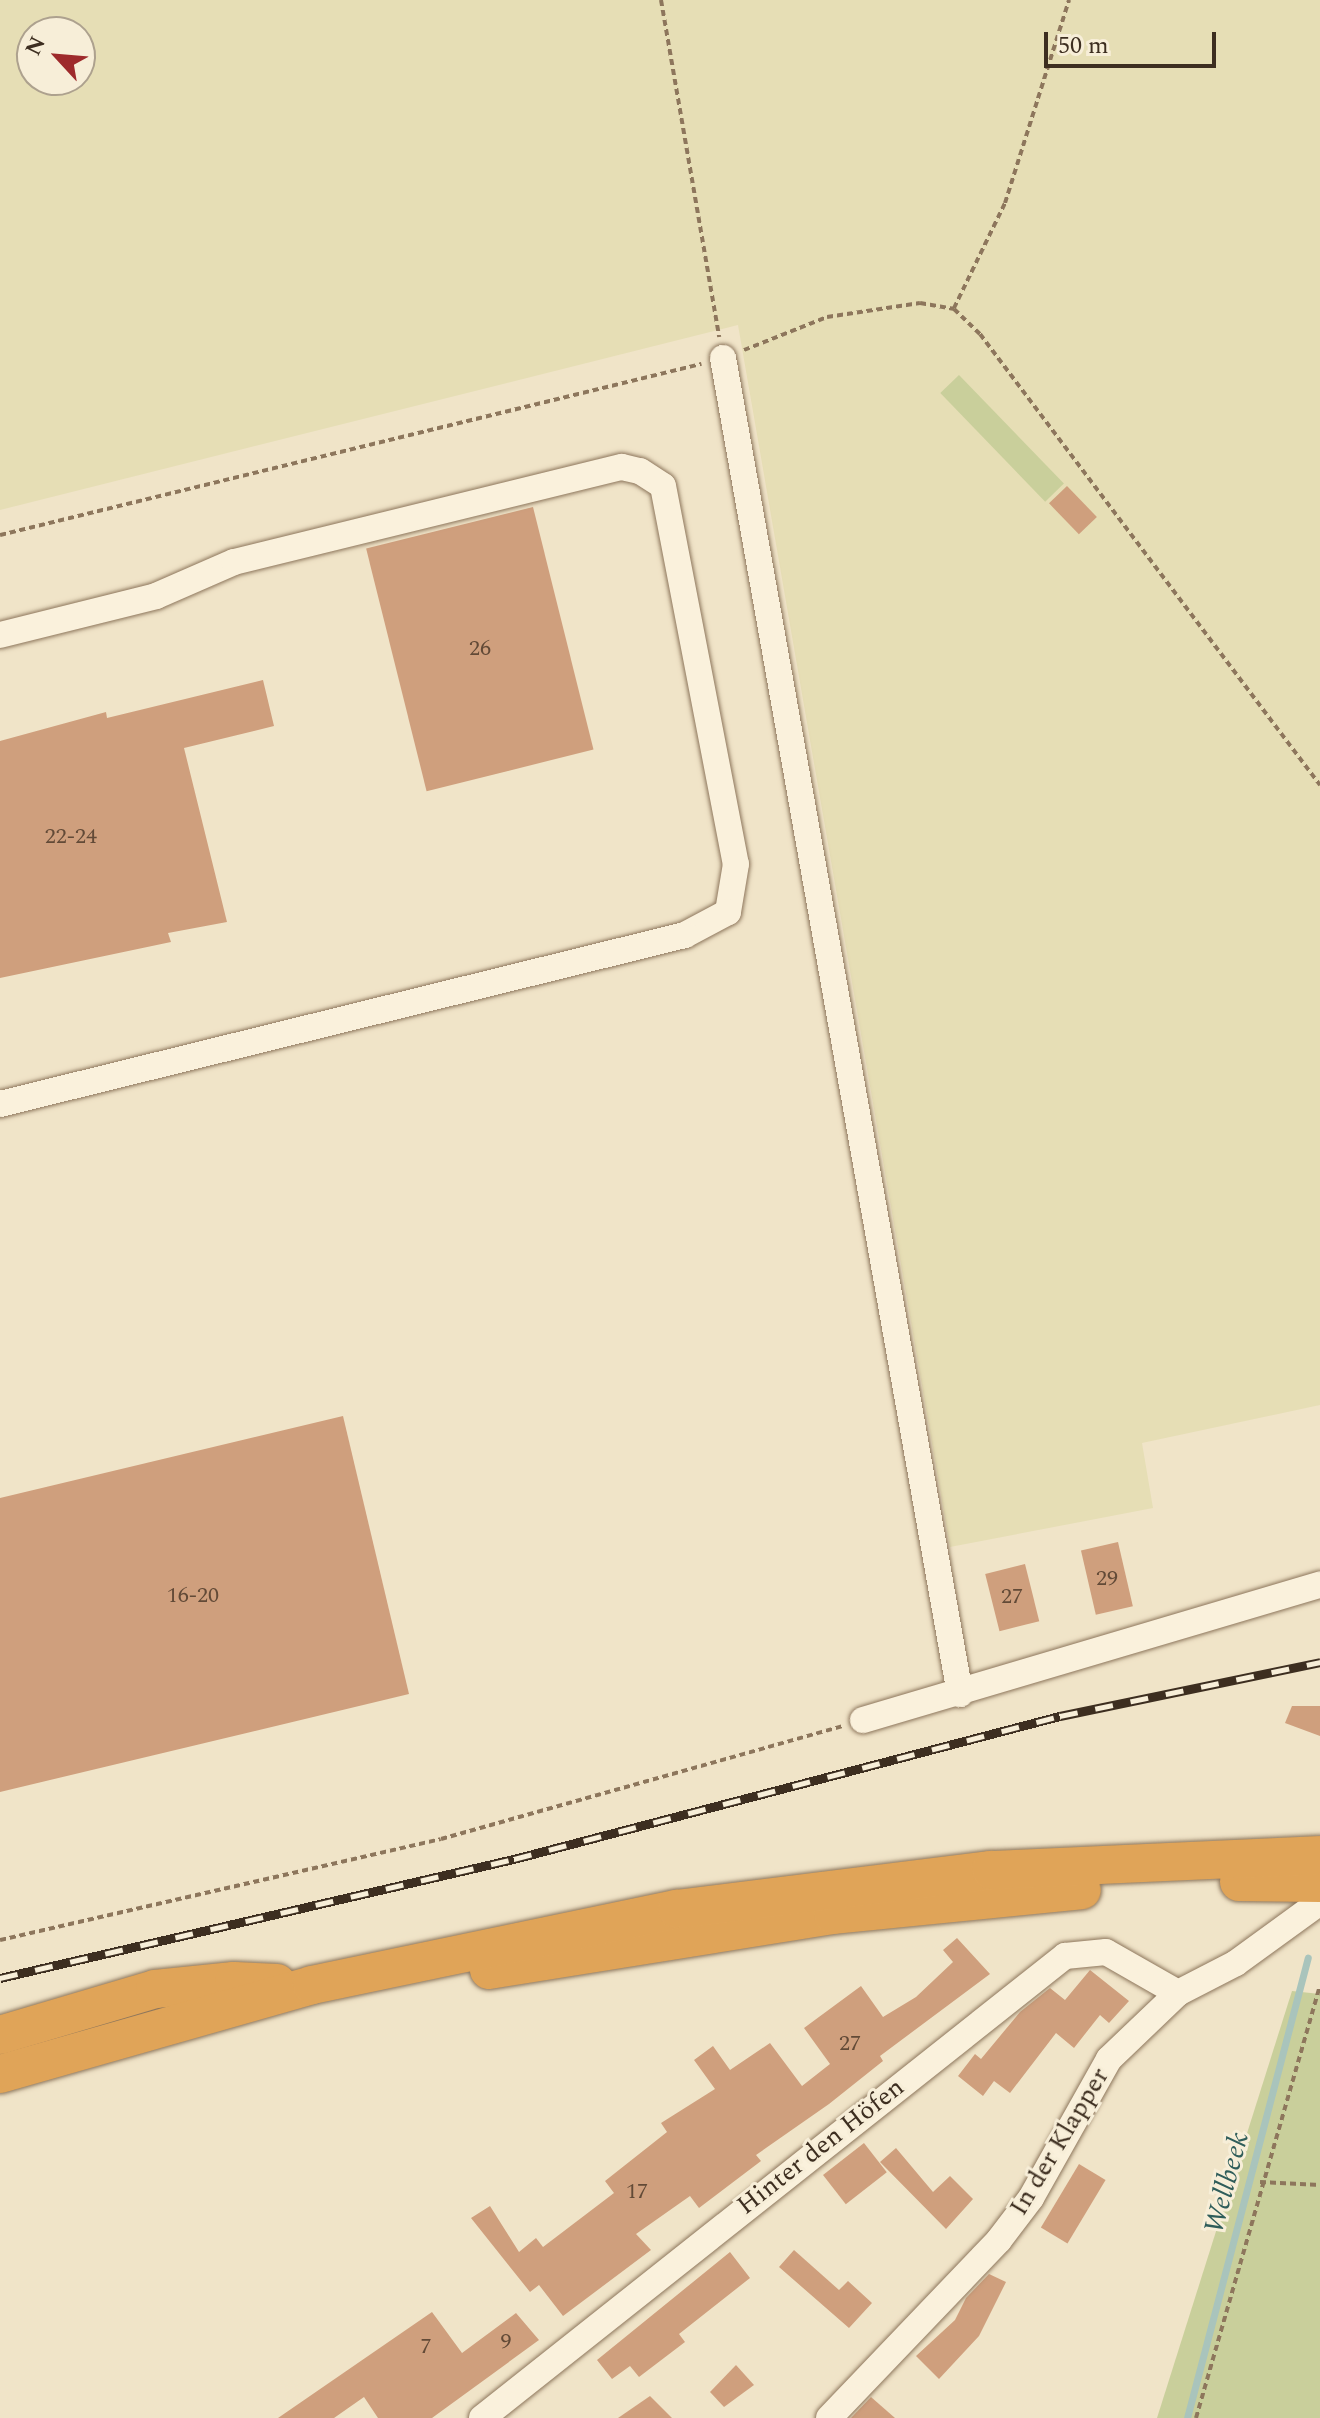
<!DOCTYPE html>
<html>
<head>
<meta charset="utf-8">
<style>
  body { margin:0 }
  #map { position:relative; width:1320px; height:2418px; overflow:hidden; background:#f0e4c8; font-family:Spectral,serif }
  div>[style] { position:absolute }
  .farmland>* { inset:0; background:#e6deb5 }
  .green>* { inset:0; background:#c9cf9b; transform-origin:0 0 }
  .stream>* { height:7px; margin:-3.5px; padding:0 3.5px; transform-origin:3.5px; border-radius:3.5px; background:#a9c4bc }
  .building>* { inset:0; background:#cf9f7d; transform-origin:0 0 }
  .path>* { height:4px; margin-top:-2px; transform-origin:0; background:repeating-linear-gradient(90deg,#8d765c 0 6px,transparent 0 10px) }
  .roads { filter:drop-shadow(0 0 2px #8d765c) drop-shadow(0 0 2px #8d765c) }
  .minor>* { height:26px; margin:-13px; padding:0 13px; transform-origin:13px; border-radius:13px; background:#faf1dc }
  .highway>* { height:38px; margin:-19px; padding:0 19px; transform-origin:19px; border-radius:19px; background:#e0a458 }
  .rail>* { height:9px; margin-top:-4.5px; transform-origin:0; background:repeating-linear-gradient(90deg,#f7eed8 0 18px,#3d2e20 0 36px); box-sizing:border-box; border-block:2px solid #3d2e20 }
  span { translate:-50% -50%; white-space:nowrap; text-align:center; line-height:1.15; -webkit-text-stroke:6px #f7eed8; paint-order:stroke }
  .number-label { font-size:22px; color:#624a37 }
  .number-label span { -webkit-text-stroke-width:0 }
  .street-label { font-size:26px; color:#3d2e20 }
  .water-label { font-size:28px; color:#2f5d5a; font-style:italic }
  .north { position:absolute; left:16px; top:16px; width:80px; height:80px; box-sizing:border-box; background:#f7eed8; border:2px solid #ada18e; border-radius:50%; rotate:296deg; font-size:22px; font-weight:700; line-height:32px; text-align:center; color:#3d2e20 }
  .north::after { content:''; display:block; margin:auto; width:28px; height:36px; background:#9e2a2b; clip-path:polygon(50% 0,100% 100%,50% 72%,0 100%) }
  .scale { position:absolute; left:1044px; top:32px; width:172px; height:36px; box-sizing:border-box; border:4px solid #3d2e20; border-top:0; padding-left:10px; font-size:24px; line-height:28px; white-space:nowrap; color:#3d2e20; -webkit-text-stroke:6px #f7eed8; paint-order:stroke }
</style>
</head>
<body>
<div id="map">
  <div class="farmland">
    <i style="clip-path:polygon(evenodd,0 0,1320px 0,1320px 1405px,1142px 1443px,1153px 1508px,950px 1547px,738px 325px,0 510px,0 0,32px 32px,80px 32px,80px 80px,32px 80px,32px 32px)"></i>
  </div>
  <div class="green">
    <i style="left:959px;top:375px;width:151px;height:26px;rotate:46deg"></i>
    <i style="clip-path:polygon(1292px 1991px,1320px 1994px,1320px 2418px,1157px 2418px)"></i>
  </div>
  <div class="stream">
    <i style="left:1187px;top:2418px;width:476px;rotate:-75.3deg"></i>
  </div>
  <div class="building">
    <i style="left:1067px;top:486px;width:43px;height:25px;rotate:46deg"></i>
    <i style="left:533px;top:507px;width:250px;height:172px;rotate:76deg"></i>
    <i style="clip-path:polygon(263px 680px,274px 726px,184px 748px,227px 922px,168px 933px,171px 942px,0 978px,0 741px,106px 712px,107px 718px)"></i>
    <i style="clip-path:polygon(343px 1416px,409px 1694px,0 1792px,0 1498px)"></i>
    <i style="left:1118px;top:1542px;width:66px;height:38px;rotate:77deg"></i>
    <i style="left:1025px;top:1564px;width:59px;height:41px;rotate:76deg"></i>
    <i style="clip-path:polygon(1292px 1706px,1320px 1706px,1320px 1736px,1285px 1723px)"></i>
    <i style="clip-path:polygon(957px 1938px,990px 1974px,880px 2056px,883px 2061px,829px 2104px,756px 2155px,761px 2161px,699px 2208px,690px 2196px,636px 2234px,651px 2250px,563px 2316px,539px 2285px,530px 2292px,471px 2218px,490px 2206px,519px 2252px,536px 2238px,543px 2247px,614px 2193px,605px 2181px,667px 2132px,661px 2123px,715px 2089px,694px 2060px,713px 2046px,730px 2070px,770px 2043px,802px 2086px,830px 2064px,804px 2028px,861px 1986px,883px 2017px,916px 1997px,953px 1962px,943px 1950px)"></i>
    <i style="clip-path:polygon(1090px 1970px,1129px 2001px,1109px 2023px,1100px 2015px,1074px 2048px,1056px 2033px,1010px 2093px,994px 2081px,983px 2096px,958px 2076px,975px 2054px,981px 2059px,1020px 2012px,1050px 1988px,1065px 2000px)"></i>
    <i style="left:864px;top:2143px;width:37px;height:52px;rotate:52deg"></i>
    <i style="clip-path:polygon(896px 2148px,933px 2192px,950px 2176px,973px 2199px,946px 2229px,880px 2162px)"></i>
    <i style="left:1079px;top:2164px;width:31px;height:74px;rotate:31deg"></i>
    <i style="clip-path:polygon(794px 2250px,839px 2290px,848px 2281px,872px 2303px,849px 2328px,779px 2267px)"></i>
    <i style="clip-path:polygon(730px 2252px,750px 2278px,679px 2334px,685px 2342px,639px 2377px,630px 2366px,612px 2379px,597px 2360px)"></i>
    <i style="clip-path:polygon(989px 2274px,1006px 2282px,979px 2336px,939px 2379px,916px 2356px,955px 2320px,966px 2298px)"></i>
    <i style="clip-path:polygon(432px 2312px,462px 2353px,516px 2313px,539px 2340px,432px 2418px,378px 2418px,364px 2397px,334px 2418px,278px 2418px)"></i>
    <i style="clip-path:polygon(736px 2365px,754px 2385px,724px 2407px,710px 2392px)"></i>
    <i style="clip-path:polygon(650px 2396px,672px 2418px,618px 2418px)"></i>
    <i style="clip-path:polygon(871px 2397px,895px 2418px,851px 2418px)"></i>
  </div>
  <div class="path">
    <i style="left:661px;top:0;width:342px;rotate:80.2deg"></i>
    <i style="left:954px;top:308px;width:117px;rotate:-64.1deg"></i>
    <i style="left:1005px;top:203px;width:213px;rotate:-72.5deg"></i>
    <i style="left:744px;top:350px;width:89px;rotate:-21.7deg"></i>
    <i style="left:827px;top:317px;width:94px;rotate:-8.6deg"></i>
    <i style="left:920px;top:303px;width:35px;rotate:10deg"></i>
    <i style="left:954px;top:309px;width:36px;rotate:44deg"></i>
    <i style="left:980px;top:334px;width:565px;rotate:52.99deg"></i>
    <i style="left:0;top:535px;width:722px;rotate:-13.71deg"></i>
    <i style="left:0;top:1940px;width:452px;rotate:-12.9deg"></i>
    <i style="left:441px;top:1839px;width:417px;rotate:-15.7deg"></i>
    <i style="left:1260px;top:2182px;width:60px;rotate:2.9deg"></i>
    <i style="left:1196px;top:2418px;width:449px;rotate:-74deg"></i>
  </div>
  <div class="roads">
    <div class="minor">
      <i style="left:723px;top:358px;width:1357px;rotate:79.94deg"></i>
      <i style="left:0;top:635px;width:161px;rotate:-14deg"></i>
      <i style="left:156px;top:596px;width:85px;rotate:-23.6deg"></i>
      <i style="left:234px;top:562px;width:399px;rotate:-13.8deg"></i>
      <i style="left:622px;top:467px;width:18px;rotate:13deg"></i>
      <i style="left:640px;top:471px;width:27px;rotate:33deg"></i>
      <i style="left:663px;top:486px;width:385px;rotate:79.1deg"></i>
      <i style="left:736px;top:864px;width:49px;rotate:99.5deg"></i>
      <i style="left:728px;top:912px;width:49px;rotate:151.9deg"></i>
      <i style="left:685px;top:935px;width:706px;rotate:166.14deg"></i>
      <i style="left:863px;top:1720px;width:477px;rotate:-16.5deg"></i>
      <i style="left:482px;top:2418px;width:744px;rotate:-38.4deg"></i>
      <i style="left:1065px;top:1956px;width:41px;rotate:-5.6deg"></i>
      <i style="left:1106px;top:1952px;width:83px;rotate:29.7deg"></i>
      <i style="left:829px;top:2418px;width:246px;rotate:-46.3deg"></i>
      <i style="left:999px;top:2240px;width:53px;rotate:-52.7deg"></i>
      <i style="left:1031px;top:2198px;width:159px;rotate:-60.7deg"></i>
      <i style="left:1109px;top:2059px;width:95px;rotate:-43.7deg"></i>
      <i style="left:1178px;top:1993px;width:65px;rotate:-27.3deg"></i>
      <i style="left:1236px;top:1963px;width:104px;rotate:-36deg"></i>
    </div>
    <div class="highway">
      <i style="left:1239px;top:1882px;width:81px;rotate:0.7deg"></i>
      <i style="left:489px;top:1970px;width:348px;rotate:-9.1deg"></i>
      <i style="left:833px;top:1915px;width:250px;rotate:-5.7deg"></i>
      <i style="left:0;top:2035px;width:162px;rotate:-16.5deg"></i>
      <i style="left:155px;top:1989px;width:79px;rotate:-5.8deg"></i>
      <i style="left:234px;top:1981px;width:43px;rotate:2.7deg"></i>
      <i style="left:0;top:2074px;width:324px;rotate:-15.9deg"></i>
      <i style="left:312px;top:1985px;width:373px;rotate:-11.8deg"></i>
      <i style="left:677px;top:1909px;width:316px;rotate:-7.1deg"></i>
      <i style="left:991px;top:1870px;width:329px;rotate:-2.6deg"></i>
    </div>
  </div>
  <div class="rail">
    <i style="left:0;top:1978px;width:528px;rotate:-13.04deg"></i>
    <i style="left:514px;top:1859px;width:564px;rotate:-14.68deg"></i>
    <i style="left:1060px;top:1716px;width:266px;rotate:-11.7deg"></i>
  </div>
  <div class="number-label">
    <span style="left:480px;top:649px">26</span>
    <span style="left:71px;top:837px">22-24</span>
    <span style="left:1107px;top:1579px">29</span>
    <span style="left:193px;top:1596px">16-20</span>
    <span style="left:1012px;top:1597px">27</span>
    <span style="left:850px;top:2044px">27</span>
    <span style="left:637px;top:2192px">17</span>
    <span style="left:506px;top:2342px">9</span>
    <span style="left:426px;top:2347px">7</span>
  </div>
  <div class="street-label">
    <span style="left:1060px;top:2142px;rotate:-59deg">In der Klapper</span>
    <span style="left:821px;top:2147px;rotate:-38deg">Hinter den Höfen</span>
  </div>
  <div class="water-label">
    <span style="left:1227px;top:2183px;rotate:-75deg">Wellbeek</span>
  </div>
  <div class="north">N</div>
  <div class="scale">50 m</div>
</div>
</body>
</html>
